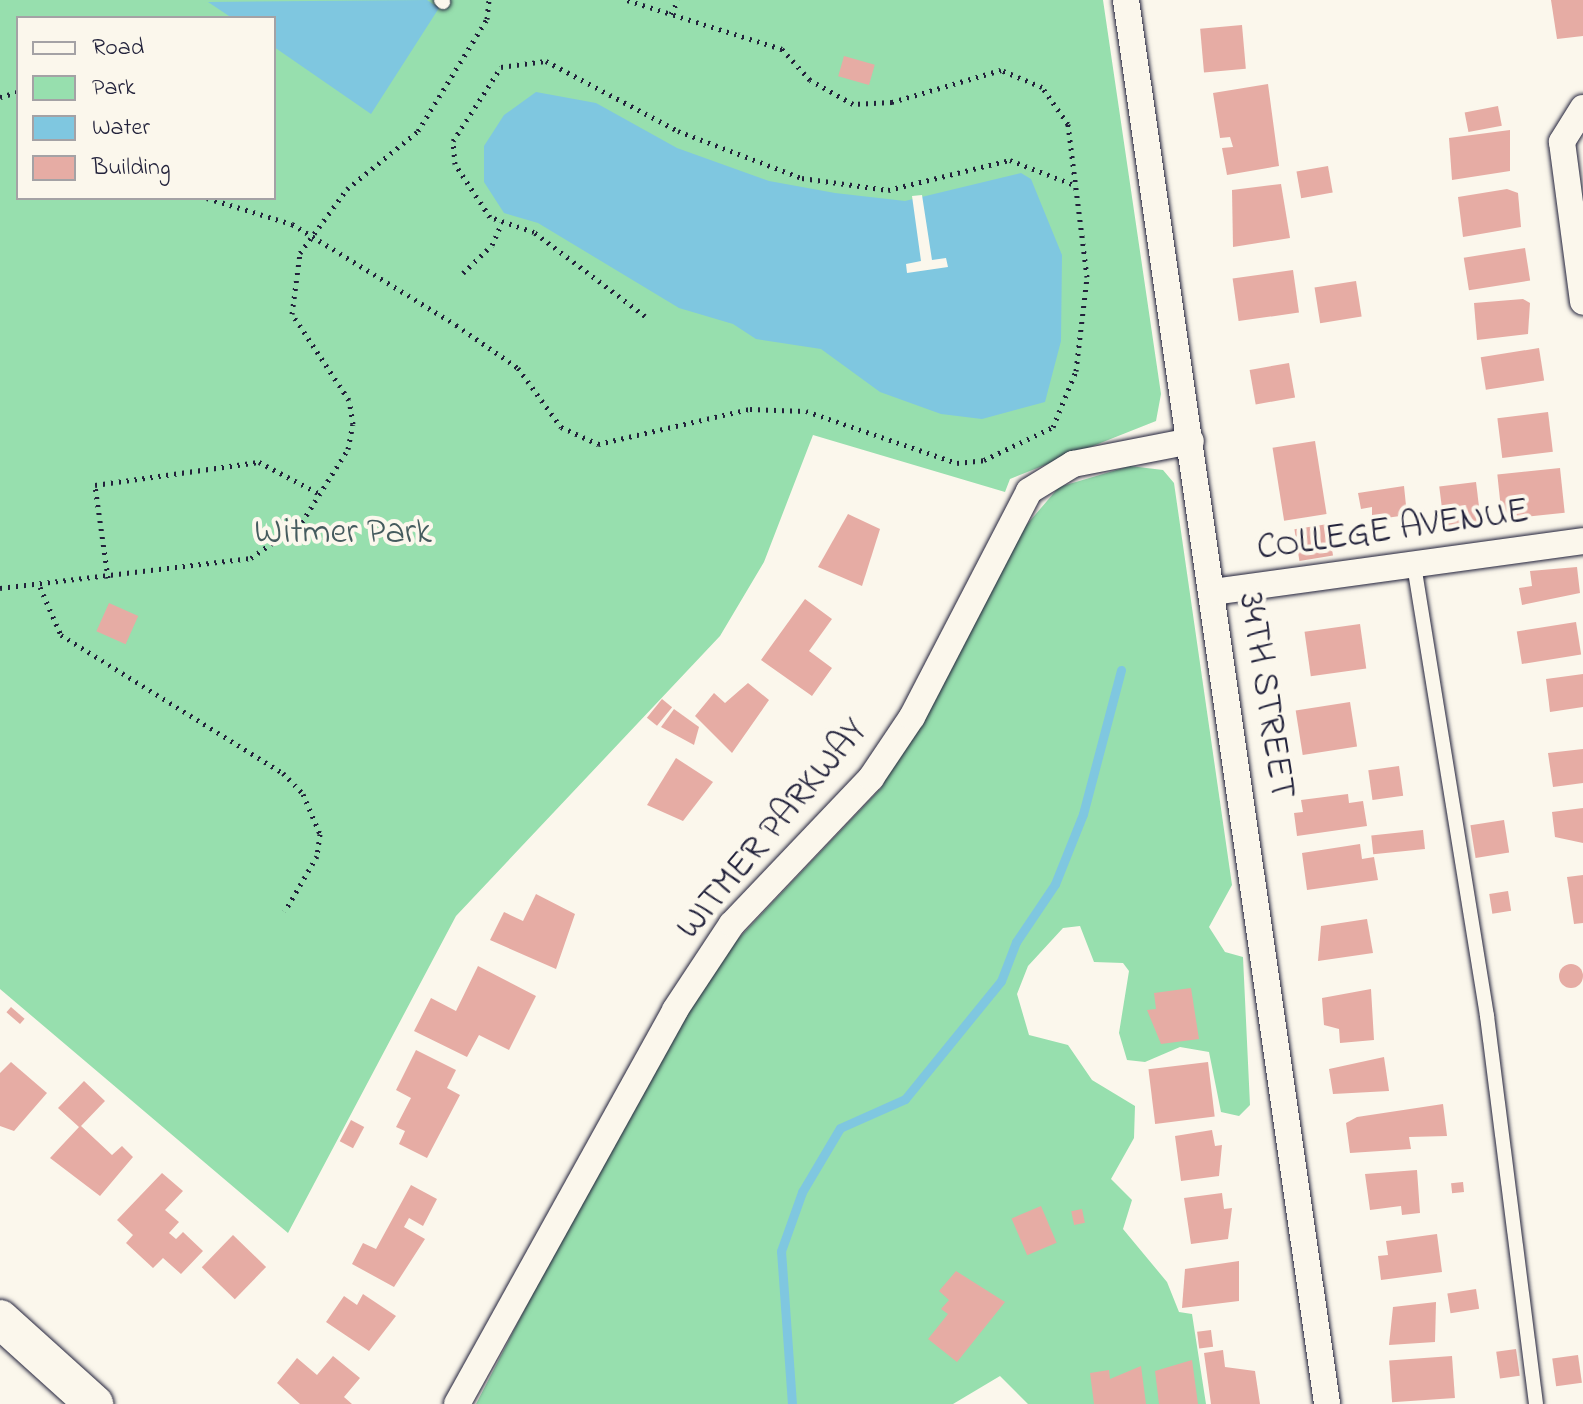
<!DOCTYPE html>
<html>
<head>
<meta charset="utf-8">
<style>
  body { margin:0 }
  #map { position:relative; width:1583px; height:1404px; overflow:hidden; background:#fbf7ec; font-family:"Indie Flower",sans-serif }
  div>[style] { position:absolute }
  .green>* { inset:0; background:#97dfae }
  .water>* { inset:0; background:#7fc7e0 }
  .pier>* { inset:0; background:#fbf7ec }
  .stream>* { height:9px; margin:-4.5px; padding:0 4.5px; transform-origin:4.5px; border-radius:4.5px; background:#7fc7e0 }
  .building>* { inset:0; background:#e6aca4; transform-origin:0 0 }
  .round { border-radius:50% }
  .path>* { height:5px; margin-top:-2.5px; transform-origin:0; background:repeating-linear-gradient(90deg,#22223b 0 2px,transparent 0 8px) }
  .roads { filter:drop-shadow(0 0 2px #22223b) drop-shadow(0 0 2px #22223b) }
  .service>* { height:14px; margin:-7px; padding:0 7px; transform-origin:7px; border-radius:7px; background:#fbf7ec }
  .minor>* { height:26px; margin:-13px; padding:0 13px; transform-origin:13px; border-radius:13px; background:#fbf7ec }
  .secondary>* { height:38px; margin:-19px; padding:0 19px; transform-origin:19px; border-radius:19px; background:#fbf7ec }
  span { translate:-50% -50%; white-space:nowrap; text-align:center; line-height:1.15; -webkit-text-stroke:8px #fbf7ec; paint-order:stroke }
  .street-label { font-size:36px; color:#22223b }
  .park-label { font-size:36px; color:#455b5e }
  .legend { position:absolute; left:16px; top:16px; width:260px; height:184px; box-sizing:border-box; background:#fbf7ec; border:2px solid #a4a2a5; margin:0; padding:10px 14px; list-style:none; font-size:24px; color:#22223b }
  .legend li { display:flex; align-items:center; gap:16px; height:40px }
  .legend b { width:40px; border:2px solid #a4a2a5 }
</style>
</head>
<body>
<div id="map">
  <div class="green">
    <i style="clip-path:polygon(evenodd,0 0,1103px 0,1161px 394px,1156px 421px,1010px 479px,1005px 492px,813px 435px,764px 562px,720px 636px,456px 916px,288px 1233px,0 989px,0 0,18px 18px,274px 18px,274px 198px,18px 198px,18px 18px)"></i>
    <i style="clip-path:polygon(1130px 466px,1163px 470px,1174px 483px,1232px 885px,1209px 927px,1225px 952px,1243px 957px,1250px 1105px,1239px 1116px,1221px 1112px,1209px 1052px,1180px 1047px,1145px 1062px,1127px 1060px,1119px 1033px,1129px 971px,1123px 963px,1094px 962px,1080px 926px,1063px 928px,1028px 966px,1017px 994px,1029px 1035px,1068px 1045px,1092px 1080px,1135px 1106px,1134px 1138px,1111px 1179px,1132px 1200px,1123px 1229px,1167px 1282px,1179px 1312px,1192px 1314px,1206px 1404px,1028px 1404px,1000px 1376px,953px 1404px,476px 1404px,652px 1062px,735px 942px,881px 788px,1017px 536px,1059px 487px)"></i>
  </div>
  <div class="water">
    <i style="clip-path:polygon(427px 0,439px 8px,371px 114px,274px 47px,274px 18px,232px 18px,208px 2px)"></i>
    <i style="clip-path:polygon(536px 92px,596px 103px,677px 148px,769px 181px,835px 193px,905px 201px,1021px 173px,1031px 179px,1062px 255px,1061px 341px,1045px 402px,982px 419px,941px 414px,880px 392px,821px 349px,756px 339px,733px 324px,679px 308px,538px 223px,504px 213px,484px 182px,484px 146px,504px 115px)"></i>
  </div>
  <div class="pier">
    <i style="clip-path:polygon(922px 195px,932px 260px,946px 258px,948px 267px,907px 273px,906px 264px,921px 261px,912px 196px)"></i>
  </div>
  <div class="stream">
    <i style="left:792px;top:1404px;width:153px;rotate:-94.1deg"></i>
    <i style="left:781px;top:1251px;width:63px;rotate:-70.4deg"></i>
    <i style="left:802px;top:1192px;width:74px;rotate:-59.3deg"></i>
    <i style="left:840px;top:1128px;width:71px;rotate:-24deg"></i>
    <i style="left:905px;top:1099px;width:152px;rotate:-50.9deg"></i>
    <i style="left:1001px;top:981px;width:42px;rotate:-69deg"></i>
    <i style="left:1016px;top:942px;width:70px;rotate:-56.1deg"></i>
    <i style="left:1055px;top:884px;width:75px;rotate:-68.2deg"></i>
    <i style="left:1083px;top:814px;width:149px;rotate:-75.2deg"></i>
  </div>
  <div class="building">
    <i style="clip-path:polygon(1551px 0,1583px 0,1583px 36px,1557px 39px)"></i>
    <i style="left:1242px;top:25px;width:44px;height:42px;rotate:85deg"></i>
    <i style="left:844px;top:56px;width:32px;height:21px;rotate:16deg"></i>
    <i style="clip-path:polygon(1268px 84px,1279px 166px,1227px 175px,1222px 148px,1233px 147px,1230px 137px,1220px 138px,1213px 93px)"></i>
    <i style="left:1498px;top:106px;width:20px;height:34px;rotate:79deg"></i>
    <i style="clip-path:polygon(1510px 130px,1510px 171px,1452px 180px,1449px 138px)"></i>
    <i style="left:1328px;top:166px;width:27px;height:32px;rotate:80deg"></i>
    <i style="clip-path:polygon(1281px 184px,1290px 238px,1233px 247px,1232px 190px)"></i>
    <i style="clip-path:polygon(1507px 189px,1518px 193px,1521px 227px,1463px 237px,1458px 197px)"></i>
    <i style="left:1525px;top:248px;width:33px;height:62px;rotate:81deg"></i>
    <i style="left:1293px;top:270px;width:43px;height:61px;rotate:82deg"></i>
    <i style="left:1356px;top:281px;width:36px;height:42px;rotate:81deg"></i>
    <i style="clip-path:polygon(1523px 299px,1530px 303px,1528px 334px,1477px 340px,1474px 303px)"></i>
    <i style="left:1539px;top:348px;width:33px;height:59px;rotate:81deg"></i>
    <i style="left:1289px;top:363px;width:35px;height:40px;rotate:80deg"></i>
    <i style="left:1548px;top:412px;width:40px;height:51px;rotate:83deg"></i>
    <i style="left:1315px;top:441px;width:74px;height:43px;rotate:81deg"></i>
    <i style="left:1560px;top:468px;width:45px;height:63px;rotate:84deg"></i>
    <i style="left:1476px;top:482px;width:42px;height:37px;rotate:83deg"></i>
    <i style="clip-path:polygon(1404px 486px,1407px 515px,1372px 520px,1372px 507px,1361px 509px,1358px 493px)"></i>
    <i style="clip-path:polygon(848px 514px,880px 529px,862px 586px,818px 567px)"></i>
    <i style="left:1328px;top:524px;width:32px;height:34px;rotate:81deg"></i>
    <i style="clip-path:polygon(1577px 567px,1580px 593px,1522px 605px,1519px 588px,1532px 586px,1530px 571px)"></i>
    <i style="clip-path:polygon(805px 599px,832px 619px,809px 651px,832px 668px,812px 696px,761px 660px)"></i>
    <i style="left:109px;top:603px;width:32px;height:31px;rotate:24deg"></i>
    <i style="left:1576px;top:622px;width:33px;height:60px;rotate:81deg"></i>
    <i style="left:1360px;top:624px;width:45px;height:56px;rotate:82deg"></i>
    <i style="clip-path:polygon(1583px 674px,1583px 707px,1550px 712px,1546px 679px)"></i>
    <i style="clip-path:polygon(748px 683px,769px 700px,732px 753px,695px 716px,714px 693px,725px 703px)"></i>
    <i style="left:662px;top:699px;width:13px;height:24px;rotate:39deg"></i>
    <i style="left:1350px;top:702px;width:45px;height:55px;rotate:81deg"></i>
    <i style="clip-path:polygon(674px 709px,699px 727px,694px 745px,661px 727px)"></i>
    <i style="clip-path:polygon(1583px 749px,1583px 783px,1553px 787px,1548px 753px)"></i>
    <i style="clip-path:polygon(676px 758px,713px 782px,683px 821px,647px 805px)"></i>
    <i style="left:1399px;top:766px;width:30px;height:31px;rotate:82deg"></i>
    <i style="clip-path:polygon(1348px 794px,1349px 803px,1363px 801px,1367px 826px,1297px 836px,1294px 813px,1303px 812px,1301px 800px)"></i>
    <i style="clip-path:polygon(1583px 808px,1583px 843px,1555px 837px,1552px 812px)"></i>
    <i style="left:1504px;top:820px;width:33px;height:34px;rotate:81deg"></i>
    <i style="left:1423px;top:830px;width:19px;height:52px;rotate:84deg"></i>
    <i style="clip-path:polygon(1360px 844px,1362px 859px,1374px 857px,1378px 880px,1307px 890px,1302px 853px)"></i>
    <i style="clip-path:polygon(1583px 875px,1583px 923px,1574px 924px,1567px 877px)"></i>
    <i style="left:1508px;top:891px;width:20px;height:19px;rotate:81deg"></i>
    <i style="clip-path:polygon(536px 894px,575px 914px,556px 969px,490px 940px,504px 912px,523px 921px)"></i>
    <i style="clip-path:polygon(1367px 919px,1373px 953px,1318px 961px,1321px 926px)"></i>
    <i class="round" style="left:1559px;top:964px;width:24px;height:24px"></i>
    <i style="clip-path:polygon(478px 966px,536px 996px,509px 1050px,479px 1035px,467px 1057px,414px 1031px,431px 998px,456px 1011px)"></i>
    <i style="clip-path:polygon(1191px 988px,1199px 1039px,1161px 1044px,1147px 1010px,1156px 1009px,1154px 993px)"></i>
    <i style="clip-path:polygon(1371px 989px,1374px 1040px,1340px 1043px,1339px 1029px,1324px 1025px,1322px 998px)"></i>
    <i style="left:11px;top:1007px;width:18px;height:7px;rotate:41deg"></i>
    <i style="clip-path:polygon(416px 1050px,456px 1070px,447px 1088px,460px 1095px,427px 1158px,399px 1144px,405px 1131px,396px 1127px,411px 1098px,396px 1090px)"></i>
    <i style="clip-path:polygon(1384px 1057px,1389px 1091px,1333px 1094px,1329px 1069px)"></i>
    <i style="clip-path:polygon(11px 1062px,47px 1093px,14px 1131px,0 1126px,0 1073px)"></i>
    <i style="left:1208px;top:1062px;width:55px;height:60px;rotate:83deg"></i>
    <i style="clip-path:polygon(84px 1081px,105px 1101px,81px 1126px,112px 1155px,122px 1146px,133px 1157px,100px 1196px,50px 1158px,79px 1127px,58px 1108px)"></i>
    <i style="clip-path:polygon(1443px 1104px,1447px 1136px,1409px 1137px,1411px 1149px,1350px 1153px,1346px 1123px,1357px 1117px)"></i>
    <i style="left:351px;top:1120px;width:15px;height:24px;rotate:28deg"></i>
    <i style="clip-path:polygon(1212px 1130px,1215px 1146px,1222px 1145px,1219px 1176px,1181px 1181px,1175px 1136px)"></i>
    <i style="clip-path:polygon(1417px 1170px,1420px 1213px,1402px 1215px,1401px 1206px,1370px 1210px,1365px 1174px)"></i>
    <i style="clip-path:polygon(162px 1173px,183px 1191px,165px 1210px,179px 1222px,169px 1233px,176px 1239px,183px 1232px,203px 1251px,181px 1274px,163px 1258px,153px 1268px,126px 1243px,133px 1235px,117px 1220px)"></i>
    <i style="left:1463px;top:1182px;width:10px;height:12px;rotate:84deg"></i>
    <i style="clip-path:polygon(411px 1185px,437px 1199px,423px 1226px,409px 1218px,404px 1227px,425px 1239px,394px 1287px,352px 1264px,363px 1243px,376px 1249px)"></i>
    <i style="clip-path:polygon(1222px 1193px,1224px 1209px,1232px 1208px,1228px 1239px,1191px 1244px,1184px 1198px)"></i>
    <i style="left:1041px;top:1206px;width:40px;height:32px;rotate:67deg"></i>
    <i style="left:1082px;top:1209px;width:14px;height:11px;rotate:78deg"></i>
    <i style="clip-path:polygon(1437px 1234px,1442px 1272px,1381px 1280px,1378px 1256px,1388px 1255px,1386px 1241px)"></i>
    <i style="left:233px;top:1235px;width:46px;height:45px;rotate:44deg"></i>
    <i style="clip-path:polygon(1239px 1261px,1239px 1301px,1182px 1308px,1185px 1269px)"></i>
    <i style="clip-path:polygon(956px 1271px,1005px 1302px,957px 1362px,928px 1339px,948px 1314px,941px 1309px,949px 1300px,939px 1291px)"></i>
    <i style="left:1476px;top:1289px;width:20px;height:29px;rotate:81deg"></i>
    <i style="clip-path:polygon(363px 1294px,396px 1316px,369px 1351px,326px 1322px,344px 1296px,357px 1305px)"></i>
    <i style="clip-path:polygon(1436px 1302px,1435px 1342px,1389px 1345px,1393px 1307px)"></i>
    <i style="left:1211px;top:1330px;width:17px;height:14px;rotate:83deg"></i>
    <i style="left:1516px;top:1349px;width:27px;height:20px;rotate:82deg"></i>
    <i style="clip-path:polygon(1223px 1350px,1225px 1367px,1255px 1371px,1260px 1404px,1211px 1404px,1204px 1353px)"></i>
    <i style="left:1578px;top:1355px;width:28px;height:26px;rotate:82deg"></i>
    <i style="clip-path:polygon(333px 1356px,360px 1378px,344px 1397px,352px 1404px,300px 1404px,277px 1383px,297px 1358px,317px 1375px)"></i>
    <i style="left:1452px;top:1356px;width:42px;height:63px;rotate:86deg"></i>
    <i style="clip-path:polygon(1192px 1360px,1198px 1404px,1159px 1404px,1155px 1371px)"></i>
    <i style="clip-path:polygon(1141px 1366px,1146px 1404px,1094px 1404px,1090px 1373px,1109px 1370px,1110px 1379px)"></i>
  </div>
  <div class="path">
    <i style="left:671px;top:14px;width:16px;rotate:-63deg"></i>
    <i style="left:0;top:97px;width:19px;rotate:-16deg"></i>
    <i style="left:207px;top:198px;width:89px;rotate:17deg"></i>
    <i style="left:292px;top:224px;width:193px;rotate:31.6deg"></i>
    <i style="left:456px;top:325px;width:75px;rotate:34.7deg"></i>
    <i style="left:518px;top:368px;width:73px;rotate:53.9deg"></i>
    <i style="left:561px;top:427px;width:41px;rotate:24.7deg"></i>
    <i style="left:598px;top:444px;width:156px;rotate:-13deg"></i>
    <i style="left:750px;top:409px;width:56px;rotate:2deg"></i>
    <i style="left:806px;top:411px;width:160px;rotate:19deg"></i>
    <i style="left:957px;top:463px;width:27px;rotate:-6deg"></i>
    <i style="left:984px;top:460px;width:76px;rotate:-25.6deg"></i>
    <i style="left:1053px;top:427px;width:61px;rotate:-67.7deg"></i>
    <i style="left:1076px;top:371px;width:95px;rotate:-83.3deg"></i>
    <i style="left:1087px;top:277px;width:154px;rotate:-97.1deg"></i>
    <i style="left:1068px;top:124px;width:45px;rotate:-125.1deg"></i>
    <i style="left:1042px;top:87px;width:44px;rotate:-157.5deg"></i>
    <i style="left:1001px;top:70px;width:114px;rotate:163.6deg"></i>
    <i style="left:892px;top:102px;width:39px;rotate:177deg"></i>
    <i style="left:853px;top:104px;width:49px;rotate:-150.8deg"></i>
    <i style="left:810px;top:80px;width:42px;rotate:-132.1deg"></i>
    <i style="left:782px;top:49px;width:163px;rotate:-162.5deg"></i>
    <i style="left:463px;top:273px;width:40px;rotate:-44deg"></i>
    <i style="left:492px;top:245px;width:24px;rotate:-66deg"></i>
    <i style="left:645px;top:316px;width:139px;rotate:-142.9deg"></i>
    <i style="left:534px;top:232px;width:46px;rotate:-161.2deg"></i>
    <i style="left:490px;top:217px;width:64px;rotate:-123.4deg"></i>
    <i style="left:455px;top:164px;width:23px;rotate:-95deg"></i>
    <i style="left:453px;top:141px;width:88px;rotate:-57deg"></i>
    <i style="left:501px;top:67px;width:45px;rotate:-7.6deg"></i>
    <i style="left:546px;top:61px;width:149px;rotate:27.9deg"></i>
    <i style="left:678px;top:131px;width:133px;rotate:20.8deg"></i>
    <i style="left:802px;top:178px;width:87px;rotate:7.9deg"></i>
    <i style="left:888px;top:190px;width:126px;rotate:-13.8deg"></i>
    <i style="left:1010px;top:160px;width:72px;rotate:21.2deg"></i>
    <i style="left:108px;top:578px;width:94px;rotate:-98deg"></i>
    <i style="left:95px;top:485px;width:166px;rotate:-8deg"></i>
    <i style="left:259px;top:462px;width:69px;rotate:27.7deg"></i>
    <i style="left:40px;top:587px;width:52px;rotate:66.4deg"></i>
    <i style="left:61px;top:635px;width:261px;rotate:31.9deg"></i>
    <i style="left:283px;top:773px;width:29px;rotate:46deg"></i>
    <i style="left:303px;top:794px;width:43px;rotate:67deg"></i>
    <i style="left:320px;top:834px;width:22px;rotate:98deg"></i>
    <i style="left:317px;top:856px;width:64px;rotate:120.2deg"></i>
    <i style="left:0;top:588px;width:253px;rotate:-6.8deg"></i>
    <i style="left:251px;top:558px;width:62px;rotate:-35.2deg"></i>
    <i style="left:302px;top:522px;width:86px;rotate:-57.8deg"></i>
    <i style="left:348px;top:449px;width:25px;rotate:-79deg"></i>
    <i style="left:353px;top:424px;width:24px;rotate:-99deg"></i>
    <i style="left:349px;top:400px;width:103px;rotate:-123.5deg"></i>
    <i style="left:292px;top:314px;width:62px;rotate:-82.5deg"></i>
    <i style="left:300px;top:253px;width:79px;rotate:-53.7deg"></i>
    <i style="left:347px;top:189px;width:92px;rotate:-39.2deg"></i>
    <i style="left:418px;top:131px;width:132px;rotate:-58.4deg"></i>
    <i style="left:487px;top:19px;width:19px;rotate:-84deg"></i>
  </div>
  <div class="roads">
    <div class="service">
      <i style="left:441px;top:0;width:3px;rotate:45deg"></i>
      <i style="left:1414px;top:565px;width:457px;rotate:80.8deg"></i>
      <i style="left:1487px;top:1016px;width:391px;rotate:82.8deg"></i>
    </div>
    <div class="minor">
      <i style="left:1126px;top:0;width:1418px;rotate:81.85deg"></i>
      <i style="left:1583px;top:108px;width:40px;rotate:122deg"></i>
      <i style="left:1562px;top:142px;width:161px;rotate:82.5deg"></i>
      <i style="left:1212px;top:592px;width:374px;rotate:-7.8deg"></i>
      <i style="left:457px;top:1404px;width:450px;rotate:-61deg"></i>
      <i style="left:675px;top:1010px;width:103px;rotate:-56.5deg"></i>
      <i style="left:732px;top:924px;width:202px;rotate:-46.4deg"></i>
      <i style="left:871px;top:778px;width:73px;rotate:-56.1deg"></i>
      <i style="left:912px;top:717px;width:254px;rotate:-62.6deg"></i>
      <i style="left:1029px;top:491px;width:52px;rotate:-31.5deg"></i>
      <i style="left:1073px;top:464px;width:120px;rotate:-11deg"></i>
    </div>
    <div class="secondary">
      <i style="left:0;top:1319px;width:127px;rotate:42.1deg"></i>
    </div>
  </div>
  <div class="street-label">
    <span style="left:1393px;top:531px;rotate:-8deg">COLLEGE AVENUE</span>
    <span style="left:1265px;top:696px;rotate:81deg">34TH STREET</span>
    <span style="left:773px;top:830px;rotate:-50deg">WITMER PARKWAY</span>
  </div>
  <div class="park-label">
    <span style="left:343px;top:534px">Witmer Park</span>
  </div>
  <ul class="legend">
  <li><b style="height:10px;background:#fbf7ec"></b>Road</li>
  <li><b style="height:22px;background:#97dfae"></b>Park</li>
  <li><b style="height:22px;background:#7fc7e0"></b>Water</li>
  <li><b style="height:22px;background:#e6aca4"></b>Building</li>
  </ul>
</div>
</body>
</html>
